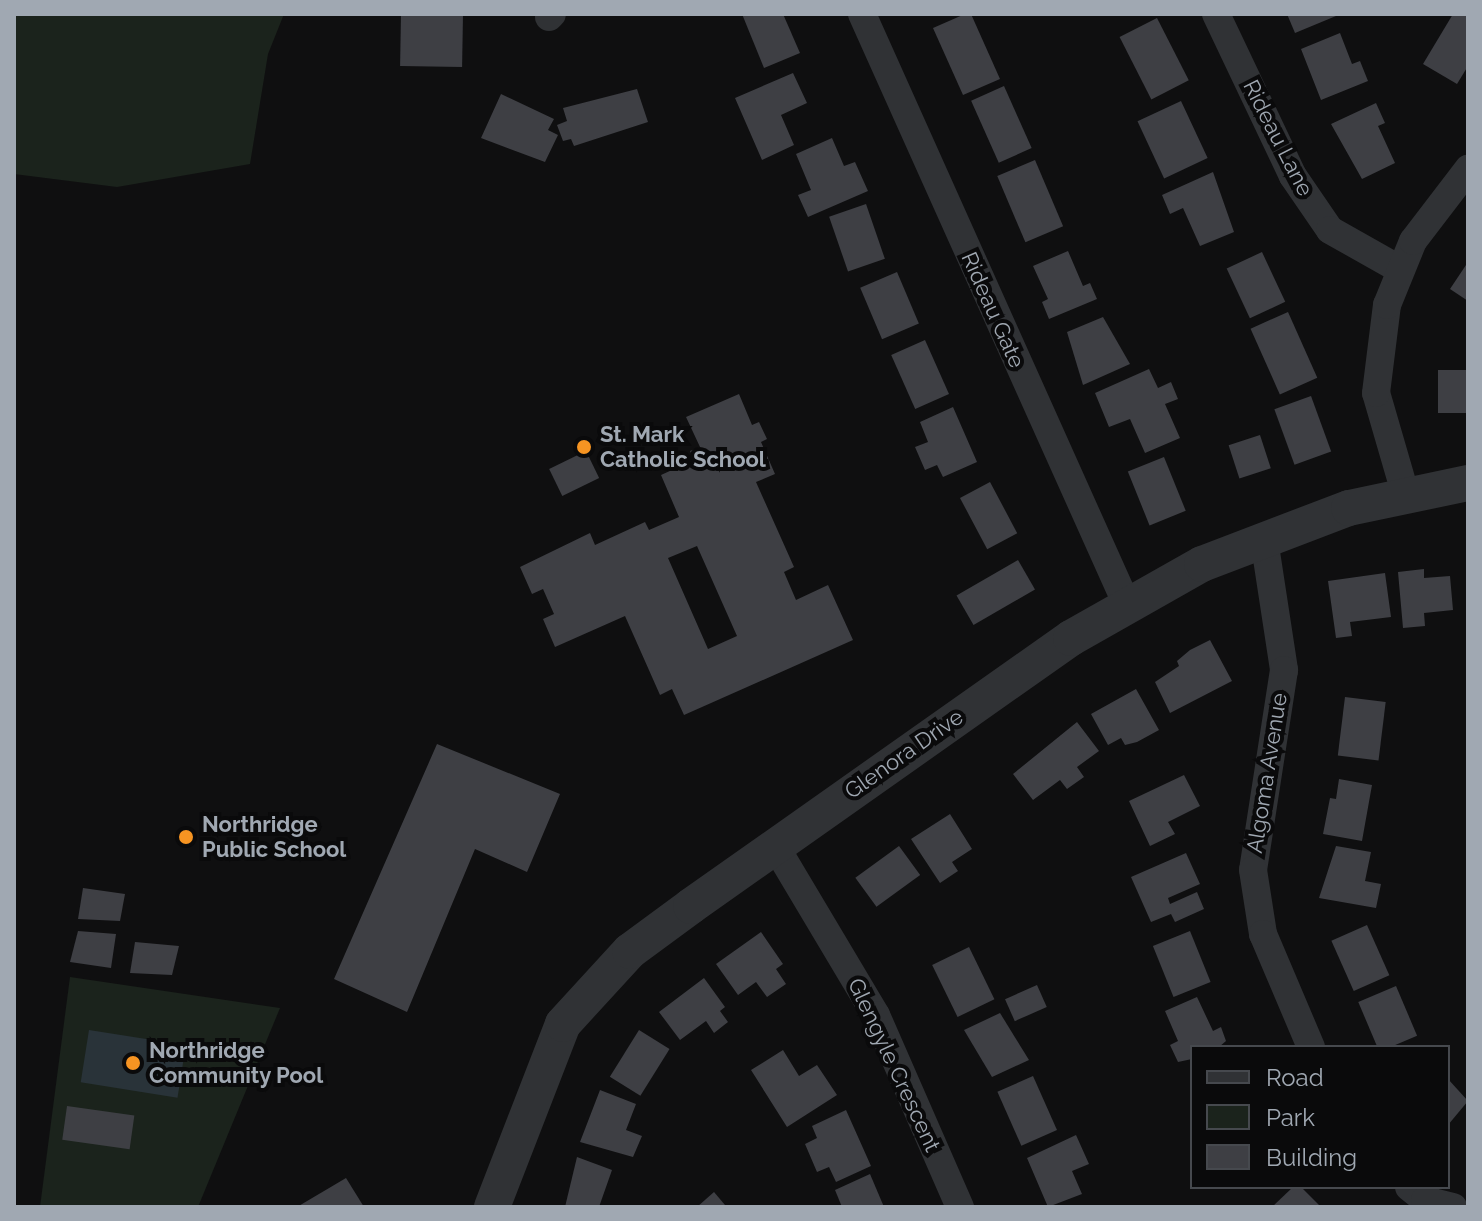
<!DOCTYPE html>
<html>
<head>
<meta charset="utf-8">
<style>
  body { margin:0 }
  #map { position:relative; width:1482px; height:1221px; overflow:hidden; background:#0f0f10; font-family:Raleway,sans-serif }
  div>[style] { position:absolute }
  .green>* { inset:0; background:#1b231c }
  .water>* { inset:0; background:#293339; transform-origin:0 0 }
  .building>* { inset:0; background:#3e3f44; transform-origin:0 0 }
  .minor>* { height:28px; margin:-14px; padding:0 14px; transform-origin:14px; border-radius:14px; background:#303235 }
  .tertiary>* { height:36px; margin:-18px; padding:0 18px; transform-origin:18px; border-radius:18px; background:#303235 }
  .dots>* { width:22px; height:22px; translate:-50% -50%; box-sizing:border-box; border:4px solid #0a0a0b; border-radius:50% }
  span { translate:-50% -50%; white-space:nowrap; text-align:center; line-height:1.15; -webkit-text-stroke:8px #0a0a0b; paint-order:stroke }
  .street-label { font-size:22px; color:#a0a8b2 }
  .poi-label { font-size:22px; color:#a0a8b2; font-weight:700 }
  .left { translate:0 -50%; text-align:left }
  .frame { position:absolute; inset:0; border:16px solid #a0a8b2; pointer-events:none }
  .legend { position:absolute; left:1190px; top:1045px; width:260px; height:144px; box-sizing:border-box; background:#0a0a0b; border:2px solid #46494e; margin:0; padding:10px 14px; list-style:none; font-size:24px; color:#a0a8b2 }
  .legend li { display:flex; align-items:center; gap:16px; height:40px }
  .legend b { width:40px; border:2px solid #46494e }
</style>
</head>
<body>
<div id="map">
  <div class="green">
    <i style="clip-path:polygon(14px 14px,284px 14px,268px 54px,250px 164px,117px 187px,14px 174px)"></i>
    <i style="clip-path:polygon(70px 977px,280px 1008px,198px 1207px,40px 1207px)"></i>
  </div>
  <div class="water">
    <i style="left:89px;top:1030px;width:98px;height:53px;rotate:9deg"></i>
  </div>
  <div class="building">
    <i style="left:401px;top:14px;width:62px;height:52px;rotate:1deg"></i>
    <i style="clip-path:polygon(742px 14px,783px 14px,800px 53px,764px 68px)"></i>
    <i style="clip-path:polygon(965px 14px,971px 14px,1000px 79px,963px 95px,933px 28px)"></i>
    <i style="clip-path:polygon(1287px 14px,1335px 14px,1336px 16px,1295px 33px)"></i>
    <i style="clip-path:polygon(1453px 14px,1468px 14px,1468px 66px,1457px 84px,1423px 64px)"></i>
    <i style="left:1157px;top:18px;width:70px;height:42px;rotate:63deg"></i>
    <i style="clip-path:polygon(1340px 33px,1352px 64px,1360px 61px,1368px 81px,1321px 100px,1301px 49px)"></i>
    <i style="clip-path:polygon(793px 73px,807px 103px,781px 115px,794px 145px,762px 160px,735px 98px)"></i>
    <i style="left:1004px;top:86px;width:68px;height:36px;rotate:66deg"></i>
    <i style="clip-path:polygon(637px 89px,648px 122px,574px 146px,571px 139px,563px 141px,557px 125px,567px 121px,563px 108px)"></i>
    <i style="clip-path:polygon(501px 94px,554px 119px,548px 130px,558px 135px,545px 162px,481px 138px)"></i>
    <i style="left:1181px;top:101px;width:63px;height:48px;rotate:65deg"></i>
    <i style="clip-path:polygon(1376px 103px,1385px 123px,1378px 126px,1395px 163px,1362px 179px,1331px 124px)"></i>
    <i style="clip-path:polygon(832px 138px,844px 166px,855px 162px,868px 191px,808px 217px,798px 195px,811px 190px,796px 154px)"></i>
    <i style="left:1035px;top:160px;width:72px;height:41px;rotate:67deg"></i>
    <i style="clip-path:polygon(1213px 172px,1234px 232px,1200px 246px,1183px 208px,1170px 214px,1162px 195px)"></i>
    <i style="left:866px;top:204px;width:58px;height:39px;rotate:71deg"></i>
    <i style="clip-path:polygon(1068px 251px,1083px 286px,1090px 283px,1097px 299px,1049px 319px,1042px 302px,1048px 299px,1033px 266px)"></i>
    <i style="left:1262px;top:252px;width:55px;height:39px;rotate:65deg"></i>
    <i style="clip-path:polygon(1468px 262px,1468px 301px,1450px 289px)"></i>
    <i style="left:897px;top:272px;width:56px;height:40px;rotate:67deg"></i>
    <i style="left:1288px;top:312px;width:72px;height:41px;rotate:66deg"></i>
    <i style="clip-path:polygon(1103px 317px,1130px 364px,1083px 385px,1067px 332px)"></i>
    <i style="left:925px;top:340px;width:59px;height:37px;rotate:66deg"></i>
    <i style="clip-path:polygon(1149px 369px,1158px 388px,1171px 382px,1178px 399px,1165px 404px,1180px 438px,1145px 453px,1130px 419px,1109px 427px,1095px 393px)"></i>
    <i style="left:1438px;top:370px;width:30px;height:43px"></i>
    <i style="clip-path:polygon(evenodd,739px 394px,752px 425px,759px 422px,767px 439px,761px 442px,775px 474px,756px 482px,794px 567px,784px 572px,796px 600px,828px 585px,853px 640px,684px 715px,672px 689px,660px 695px,625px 616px,555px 647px,543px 619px,554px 614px,543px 589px,532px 594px,520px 567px,590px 533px,595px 545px,645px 522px,649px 530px,679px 517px,661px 475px,694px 460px,690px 451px,700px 447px,686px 417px,739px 394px,697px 546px,737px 636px,708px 649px,668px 558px,697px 546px)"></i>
    <i style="left:1311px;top:396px;width:59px;height:39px;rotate:70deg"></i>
    <i style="clip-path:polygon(953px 407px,977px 462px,943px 477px,937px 465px,925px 470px,915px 447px,928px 442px,920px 422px)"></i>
    <i style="left:1260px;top:435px;width:35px;height:33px;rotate:72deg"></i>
    <i style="left:586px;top:451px;width:30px;height:41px;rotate:64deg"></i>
    <i style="left:1164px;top:457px;width:58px;height:39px;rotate:68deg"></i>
    <i style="left:990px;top:482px;width:58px;height:34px;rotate:62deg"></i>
    <i style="left:1018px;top:560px;width:34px;height:71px;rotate:60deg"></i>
    <i style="clip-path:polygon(1424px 569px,1424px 578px,1450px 576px,1453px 610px,1424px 613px,1425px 626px,1403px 628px,1398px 572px)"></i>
    <i style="clip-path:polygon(1385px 573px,1391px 617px,1350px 622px,1352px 636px,1336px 638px,1328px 581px)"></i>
    <i style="clip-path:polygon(1210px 640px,1232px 681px,1170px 713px,1155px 682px,1179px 666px,1177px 661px,1190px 650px)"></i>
    <i style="clip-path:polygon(1136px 689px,1159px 730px,1137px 742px,1125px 745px,1121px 738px,1108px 745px,1091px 714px)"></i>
    <i style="left:1345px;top:697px;width:41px;height:59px;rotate:7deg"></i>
    <i style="clip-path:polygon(1077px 722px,1099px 751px,1077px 767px,1084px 777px,1067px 789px,1060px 780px,1033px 800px,1013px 774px)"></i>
    <i style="clip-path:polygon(437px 744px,560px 794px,527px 872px,475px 849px,407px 1012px,334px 979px)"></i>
    <i style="clip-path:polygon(1184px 775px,1200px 806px,1168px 822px,1175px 834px,1150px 846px,1129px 801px)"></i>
    <i style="clip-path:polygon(1339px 779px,1372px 785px,1362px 841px,1323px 834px,1330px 798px,1336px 799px)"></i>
    <i style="clip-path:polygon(950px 814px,972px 849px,952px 862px,958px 871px,940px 883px,911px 839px)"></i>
    <i style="left:899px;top:846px;width:36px;height:54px;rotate:54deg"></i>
    <i style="clip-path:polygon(1336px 846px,1371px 852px,1365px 881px,1381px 884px,1376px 908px,1319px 898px)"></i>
    <i style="clip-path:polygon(1186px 853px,1200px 884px,1168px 898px,1170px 904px,1197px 892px,1204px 909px,1175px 922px,1171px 914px,1151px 922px,1131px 877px)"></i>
    <i style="clip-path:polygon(83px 888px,125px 894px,120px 921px,78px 919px)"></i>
    <i style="left:1367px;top:925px;width:55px;height:39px;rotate:66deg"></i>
    <i style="clip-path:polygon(78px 931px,116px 934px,111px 968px,70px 962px)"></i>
    <i style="left:1190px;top:931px;width:55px;height:40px;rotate:68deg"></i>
    <i style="clip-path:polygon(761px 932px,783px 964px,776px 969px,786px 984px,767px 997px,756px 982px,738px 995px,716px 964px)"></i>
    <i style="clip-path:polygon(135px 942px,179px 946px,172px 975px,130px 973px)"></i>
    <i style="left:969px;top:947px;width:58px;height:41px;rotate:64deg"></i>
    <i style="clip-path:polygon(704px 978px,725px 1007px,720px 1011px,728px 1022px,714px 1033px,706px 1021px,680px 1040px,659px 1012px)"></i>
    <i style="left:1037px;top:985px;width:24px;height:35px;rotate:66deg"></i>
    <i style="left:1396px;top:986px;width:54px;height:41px;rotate:67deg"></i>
    <i style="clip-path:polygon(1197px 997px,1213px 1031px,1221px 1027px,1226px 1041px,1219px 1047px,1192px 1047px,1192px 1059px,1178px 1062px,1170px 1045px,1178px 1041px,1165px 1011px)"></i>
    <i style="clip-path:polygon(1000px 1013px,1029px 1060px,992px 1077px,964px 1030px)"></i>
    <i style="left:639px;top:1030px;width:36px;height:55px;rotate:32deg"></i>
    <i style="clip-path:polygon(783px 1050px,799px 1076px,817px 1065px,837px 1095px,787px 1127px,751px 1070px)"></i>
    <i style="left:1033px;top:1076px;width:59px;height:39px;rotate:66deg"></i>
    <i style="clip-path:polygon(1448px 1079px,1468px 1101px,1448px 1125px)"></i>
    <i style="clip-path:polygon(600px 1090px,636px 1104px,626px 1130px,642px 1136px,633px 1157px,580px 1142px)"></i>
    <i style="left:67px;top:1106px;width:68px;height:34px;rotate:8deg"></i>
    <i style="clip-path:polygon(846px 1110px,871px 1166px,836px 1182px,829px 1167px,817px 1172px,805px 1144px,817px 1138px,812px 1126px)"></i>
    <i style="clip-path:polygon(1076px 1135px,1089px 1164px,1072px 1171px,1082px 1194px,1048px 1207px,1027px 1158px)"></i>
    <i style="clip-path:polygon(577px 1157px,612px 1170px,599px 1207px,565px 1207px)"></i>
    <i style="clip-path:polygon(870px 1174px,884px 1207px,842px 1207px,835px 1190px)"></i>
    <i style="clip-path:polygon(346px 1178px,364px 1207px,297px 1207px)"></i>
    <i style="clip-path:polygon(1293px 1187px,1301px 1187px,1321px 1207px,1272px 1207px)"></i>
    <i style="clip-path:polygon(714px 1192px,725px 1205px,697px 1207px)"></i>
  </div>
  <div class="minor">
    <i style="left:862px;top:14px;width:648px;rotate:65.85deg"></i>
    <i style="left:1216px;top:14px;width:179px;rotate:64.6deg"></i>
    <i style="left:1293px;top:176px;width:65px;rotate:55.6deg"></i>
    <i style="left:1330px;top:230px;width:81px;rotate:29.4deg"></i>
    <i style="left:549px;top:17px;width:4px;rotate:-45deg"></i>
    <i style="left:1406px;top:496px;width:107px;rotate:-106.2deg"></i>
    <i style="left:1376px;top:393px;width:89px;rotate:-82.9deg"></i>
    <i style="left:1387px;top:305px;width:69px;rotate:-67.9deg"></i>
    <i style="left:1413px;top:241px;width:91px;rotate:-52.6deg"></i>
    <i style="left:1264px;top:539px;width:133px;rotate:81.3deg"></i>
    <i style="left:1284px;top:670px;width:202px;rotate:98.8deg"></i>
    <i style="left:1253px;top:870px;width:65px;rotate:81.1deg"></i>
    <i style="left:1263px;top:934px;width:123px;rotate:67deg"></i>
    <i style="left:774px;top:844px;width:199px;rotate:59.2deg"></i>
    <i style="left:876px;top:1015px;width:210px;rotate:66.4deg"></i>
    <i style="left:1409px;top:1187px;width:21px;rotate:39deg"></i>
    <i style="left:1425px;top:1200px;width:29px;rotate:14deg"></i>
  </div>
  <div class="tertiary">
    <i style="left:492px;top:1207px;width:196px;rotate:-68.8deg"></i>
    <i style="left:563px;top:1024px;width:99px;rotate:-47.5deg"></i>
    <i style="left:630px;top:951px;width:76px;rotate:-36.4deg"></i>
    <i style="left:691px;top:906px;width:465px;rotate:-35.2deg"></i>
    <i style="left:1071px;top:638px;width:150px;rotate:-29.5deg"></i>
    <i style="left:1202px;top:564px;width:157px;rotate:-20.9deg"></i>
    <i style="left:1349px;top:508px;width:122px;rotate:-11.9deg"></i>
  </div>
  <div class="dots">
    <i style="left:584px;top:447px;background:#f69422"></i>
    <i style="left:186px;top:837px;background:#f69422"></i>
    <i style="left:133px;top:1063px;background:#f69422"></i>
  </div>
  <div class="street-label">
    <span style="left:1278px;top:138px;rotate:63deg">Rideau Lane</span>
    <span style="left:993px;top:310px;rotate:66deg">Rideau Gate</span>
    <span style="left:904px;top:754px;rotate:-35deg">Glenora Drive</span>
    <span style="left:1267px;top:773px;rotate:-81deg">Algoma Avenue</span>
    <span style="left:894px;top:1065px;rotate:65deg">Glengyle Crescent</span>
  </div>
  <div class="poi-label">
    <span class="left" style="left:600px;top:447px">St. Mark<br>Catholic School</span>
    <span class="left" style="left:202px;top:837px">Northridge<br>Public School</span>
    <span class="left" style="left:149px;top:1063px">Northridge<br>Community Pool</span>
  </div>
  <div class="frame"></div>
  <ul class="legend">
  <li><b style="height:10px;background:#303235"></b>Road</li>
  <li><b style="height:22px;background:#1b231c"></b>Park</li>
  <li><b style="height:22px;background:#3e3f44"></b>Building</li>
  </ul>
</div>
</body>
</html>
